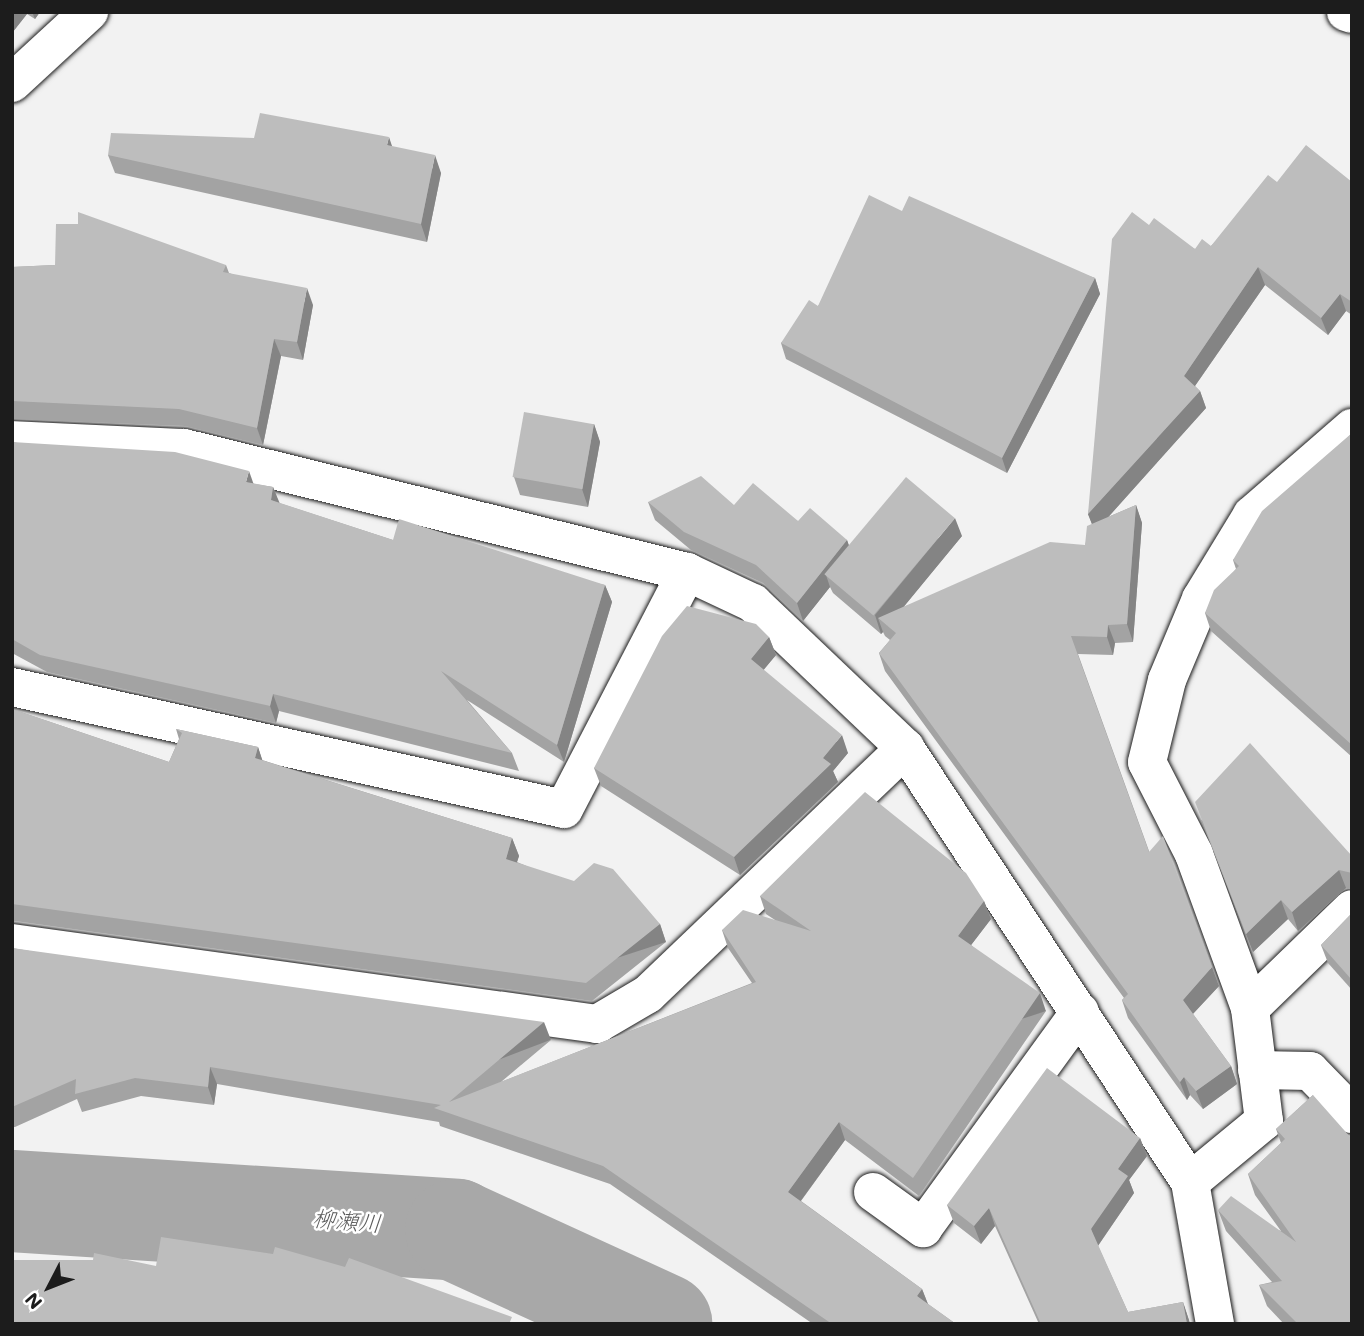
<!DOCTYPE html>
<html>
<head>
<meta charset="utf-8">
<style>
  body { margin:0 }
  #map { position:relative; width:1364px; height:1336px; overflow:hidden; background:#f2f2f2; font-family:Mali,"Klee One",sans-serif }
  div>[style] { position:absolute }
  .river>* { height:102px; margin:-51px; padding:0 51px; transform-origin:51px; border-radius:51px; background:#a8a8a8 }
  .roads { filter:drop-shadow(0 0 2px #1c1c1c) drop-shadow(0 0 2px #1c1c1c) }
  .minor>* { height:38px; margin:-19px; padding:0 19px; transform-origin:19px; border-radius:19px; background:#fff }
  .wall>* { inset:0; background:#a3a3a3 }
  .shaded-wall>* { inset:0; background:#848484; transform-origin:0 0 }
  .building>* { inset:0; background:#bdbdbd; transform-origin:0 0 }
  span { translate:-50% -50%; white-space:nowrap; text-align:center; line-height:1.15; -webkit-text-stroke:5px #fff; paint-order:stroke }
  .water-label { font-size:23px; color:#5b5b5b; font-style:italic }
  .frame { position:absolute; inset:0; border:14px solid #1c1c1c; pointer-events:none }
  .north { position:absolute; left:14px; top:1252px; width:70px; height:70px; -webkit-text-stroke:5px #fff; paint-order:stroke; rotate:228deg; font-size:19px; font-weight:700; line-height:28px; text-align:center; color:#1c1c1c }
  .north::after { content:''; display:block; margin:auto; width:24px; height:32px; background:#1c1c1c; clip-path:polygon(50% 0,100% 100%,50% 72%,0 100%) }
</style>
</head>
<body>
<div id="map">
  <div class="river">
    <i style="left:12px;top:1201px;width:445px;rotate:3.7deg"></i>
    <i style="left:456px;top:1230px;width:226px;rotate:24.6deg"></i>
  </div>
  <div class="roads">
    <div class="minor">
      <i style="left:1346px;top:12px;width:6px;rotate:18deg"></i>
      <i style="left:12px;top:83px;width:105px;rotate:-42.7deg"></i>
      <i style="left:12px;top:440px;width:172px;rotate:2.7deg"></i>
      <i style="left:184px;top:448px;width:518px;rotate:13.85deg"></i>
      <i style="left:687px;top:572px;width:73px;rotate:25.2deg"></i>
      <i style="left:753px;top:603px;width:210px;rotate:43.6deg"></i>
      <i style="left:905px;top:748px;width:519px;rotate:56.71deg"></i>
      <i style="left:1190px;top:1182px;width:144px;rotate:80deg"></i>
      <i style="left:12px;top:687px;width:565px;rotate:12.46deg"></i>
      <i style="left:564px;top:809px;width:267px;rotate:-62.6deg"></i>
      <i style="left:12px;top:943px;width:591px;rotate:7.88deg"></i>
      <i style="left:597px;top:1024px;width:59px;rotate:-30.5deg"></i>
      <i style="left:648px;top:994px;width:356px;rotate:-43.7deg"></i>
      <i style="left:1250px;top:1008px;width:142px;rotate:-44.1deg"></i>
      <i style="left:1257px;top:1070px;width:53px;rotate:1.1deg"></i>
      <i style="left:1310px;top:1071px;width:60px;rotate:45.7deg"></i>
      <i style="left:1190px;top:1182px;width:96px;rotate:-39.5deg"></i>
      <i style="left:1264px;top:1121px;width:114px;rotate:-97.1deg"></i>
      <i style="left:1250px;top:1008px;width:164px;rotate:-110deg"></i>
      <i style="left:1194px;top:854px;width:103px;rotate:-117.1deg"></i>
      <i style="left:1147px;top:762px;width:84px;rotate:-76.3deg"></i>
      <i style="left:1167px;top:680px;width:88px;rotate:-67.2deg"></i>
      <i style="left:1201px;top:599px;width:98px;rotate:-58.7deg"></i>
      <i style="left:1252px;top:515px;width:133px;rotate:-41deg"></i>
      <i style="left:873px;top:1192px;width:62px;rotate:35.8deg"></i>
      <i style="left:923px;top:1228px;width:267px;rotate:-54deg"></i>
    </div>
  </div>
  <div class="wall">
    <i style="clip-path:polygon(12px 12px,40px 12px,35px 19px,27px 14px,12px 33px)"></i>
    <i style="clip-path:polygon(392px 147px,441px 173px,427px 242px,115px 173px,108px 155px)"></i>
    <i style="clip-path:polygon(1277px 182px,1352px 182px,1352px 315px,1346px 311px,1328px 335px,1265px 285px,1195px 386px,1200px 391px,1206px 408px,1108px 517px,1136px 505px,1142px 523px,1133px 642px,1115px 643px,1113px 655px,1078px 654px,1149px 851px,1219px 986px,1193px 1014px,1231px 1066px,1237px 1084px,1203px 1109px,1190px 1095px,1187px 1100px,1128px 1018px,1122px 1000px,1124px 998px,885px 671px,879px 653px,890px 640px,885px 636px,883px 632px,881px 634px,833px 593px,830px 587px,803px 621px,763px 583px,691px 550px,655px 520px,648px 502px,734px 505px,798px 521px,847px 540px,849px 547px,962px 536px,903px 607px,1085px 545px,1092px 524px,1088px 514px,1149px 225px,1195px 249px,1211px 246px)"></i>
    <i style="clip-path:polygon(902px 211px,1095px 278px,1100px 294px,1007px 473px,786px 359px,781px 343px,818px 306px)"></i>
    <i style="clip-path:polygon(55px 265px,226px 265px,229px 273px,313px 305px,303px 360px,281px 356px,263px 445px,185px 426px,12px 419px,12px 267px)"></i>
    <i style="clip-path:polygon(594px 424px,600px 442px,588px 507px,520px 495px,514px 477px)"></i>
    <i style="clip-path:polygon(1352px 433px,1352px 757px,1211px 631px,1205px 613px,1236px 569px,1233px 560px)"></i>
    <i style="clip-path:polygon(12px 442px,273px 487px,279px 503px,393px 540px,605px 585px,612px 602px,564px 762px,467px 700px,512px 753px,519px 771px,279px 711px,276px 723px,47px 672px,12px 653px)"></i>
    <i style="clip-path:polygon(769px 637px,776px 655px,763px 670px,848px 753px,833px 771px,838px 782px,740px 875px,601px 786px,594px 768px)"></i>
    <i style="clip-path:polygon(12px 709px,169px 762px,179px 739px,176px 729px,258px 747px,262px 760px,512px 838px,519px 856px,517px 862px,660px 924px,666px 942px,592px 1001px,15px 921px,12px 923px)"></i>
    <i style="clip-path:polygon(1201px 820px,1352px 856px,1352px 890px,1346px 888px,1298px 931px,1288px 919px,1253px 952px)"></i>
    <i style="clip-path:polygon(760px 896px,984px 901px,991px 919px,971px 945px,1046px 1011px,919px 1196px,845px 1140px,801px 1201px,922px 1289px,928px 1304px,956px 1324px,813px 1324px,610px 1184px,440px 1126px,439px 1122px,217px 1084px,214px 1105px,141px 1096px,82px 1112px,77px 1099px,15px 1127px,12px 1127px,12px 948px,551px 1040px,501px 1082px,752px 983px,728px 948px,722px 930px,775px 920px,766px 914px)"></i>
    <i style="clip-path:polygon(1352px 913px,1352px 990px,1328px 963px,1321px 945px)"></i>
    <i style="clip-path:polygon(1313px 1095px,1352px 1324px,1284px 1324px,1267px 1306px,1259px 1285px,1272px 1282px,1226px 1231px,1218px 1210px,1281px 1231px,1255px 1195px,1248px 1174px,1281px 1143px,1276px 1129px)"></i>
    <i style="clip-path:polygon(1140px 1138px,1147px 1156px,1129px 1180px,1134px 1193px,1098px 1246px,1128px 1312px,1183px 1302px,1190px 1324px,1039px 1324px,995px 1226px,981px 1244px,954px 1223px,947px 1205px)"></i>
  </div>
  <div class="shaded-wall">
    <i style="clip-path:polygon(12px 12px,27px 12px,27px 14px,12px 33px)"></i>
    <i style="clip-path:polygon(32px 12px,40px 12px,35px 19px)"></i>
    <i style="clip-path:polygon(389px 137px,395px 155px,387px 145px)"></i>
    <i style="clip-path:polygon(435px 155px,441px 173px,427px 242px,421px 224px)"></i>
    <i style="clip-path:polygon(1258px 267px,1265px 285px,1190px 393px,1184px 376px)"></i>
    <i style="clip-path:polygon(1095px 278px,1100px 294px,1007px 473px,1002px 458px)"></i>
    <i style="clip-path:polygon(307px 288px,313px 305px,303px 360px,297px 342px)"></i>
    <i style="clip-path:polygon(1340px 294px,1346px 311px,1328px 335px,1321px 318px)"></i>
    <i style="clip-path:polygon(274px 339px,281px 356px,263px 445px,257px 428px)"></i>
    <i style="clip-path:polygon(1200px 391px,1206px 408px,1095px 532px,1088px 514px)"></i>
    <i style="clip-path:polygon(594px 424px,600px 442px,588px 507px,582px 489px)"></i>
    <i style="clip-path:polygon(249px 471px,255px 488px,246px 482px)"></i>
    <i style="clip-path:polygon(273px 487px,280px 504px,271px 500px)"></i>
    <i style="clip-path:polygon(1136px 505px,1142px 523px,1133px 642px,1127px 624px)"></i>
    <i style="clip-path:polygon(955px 518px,962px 536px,888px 626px,878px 618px,883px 632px,881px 634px,875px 615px)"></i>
    <i style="clip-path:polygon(847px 540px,854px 559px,826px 575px,830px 587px,803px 621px,797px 603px)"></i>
    <i style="clip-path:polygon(605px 585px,612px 602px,564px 762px,557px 745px)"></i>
    <i style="clip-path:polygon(1108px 625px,1115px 643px,1113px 655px,1107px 637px)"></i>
    <i style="clip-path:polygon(769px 637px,776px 655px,757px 678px,751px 659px)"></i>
    <i style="clip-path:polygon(273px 694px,279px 711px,276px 723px,270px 706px)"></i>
    <i style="clip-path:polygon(842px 735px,848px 753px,833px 771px,838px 782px,740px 875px,734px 857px,823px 758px)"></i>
    <i style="clip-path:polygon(258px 747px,264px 765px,255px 758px)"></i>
    <i style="clip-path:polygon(512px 838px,519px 856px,512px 877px,506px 859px)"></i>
    <i style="clip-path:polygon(1339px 870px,1346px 888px,1298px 931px,1292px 912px)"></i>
    <i style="clip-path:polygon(1281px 900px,1288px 919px,1253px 952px,1246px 934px)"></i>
    <i style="clip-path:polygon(984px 901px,991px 919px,965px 953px,958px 936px)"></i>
    <i style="left:660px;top:924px;width:19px;height:95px;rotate:72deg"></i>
    <i style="clip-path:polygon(1212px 967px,1219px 986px,1189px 1018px,1183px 1000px)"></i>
    <i style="left:1040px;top:993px;width:19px;height:224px;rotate:72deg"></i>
    <i style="left:544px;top:1022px;width:19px;height:124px;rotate:69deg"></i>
    <i style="clip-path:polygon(1231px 1066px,1237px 1084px,1203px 1109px,1196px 1091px)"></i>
    <i style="clip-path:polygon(210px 1067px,217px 1084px,214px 1105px,208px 1087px)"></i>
    <i style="clip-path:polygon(1184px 1077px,1190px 1095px,1187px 1100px,1180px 1082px)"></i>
    <i style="clip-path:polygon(839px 1122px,845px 1140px,794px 1210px,788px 1192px)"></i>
    <i style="clip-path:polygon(1140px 1138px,1147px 1156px,1129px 1180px,1134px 1193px,1097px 1247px,1091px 1229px,1118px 1169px)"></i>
    <i style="clip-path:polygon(989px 1208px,995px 1226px,981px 1244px,974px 1226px)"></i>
    <i style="clip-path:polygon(922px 1289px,929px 1307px,917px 1296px)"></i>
    <i style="clip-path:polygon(1183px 1302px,1189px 1320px,1190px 1324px,1187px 1324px)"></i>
  </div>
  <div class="building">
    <i style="clip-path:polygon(260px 113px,389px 137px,387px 145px,435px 155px,421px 224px,108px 155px,111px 133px,254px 138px)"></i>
    <i style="clip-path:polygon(1306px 145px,1352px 182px,1352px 302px,1340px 294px,1321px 318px,1258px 267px,1184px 376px,1200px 391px,1088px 514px,1112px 239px,1132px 212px,1149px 225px,1154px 218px,1195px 249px,1202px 239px,1211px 246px,1268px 175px,1277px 182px)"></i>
    <i style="clip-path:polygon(869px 195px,902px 211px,909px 196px,1095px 278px,1002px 458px,781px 343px,809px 300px,818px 306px)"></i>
    <i style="clip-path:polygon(78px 212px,226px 265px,223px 272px,307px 288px,297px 342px,274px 339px,257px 428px,179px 409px,12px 401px,12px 267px,55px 265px,56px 224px,78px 224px)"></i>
    <i style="left:524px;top:412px;width:71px;height:66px;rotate:10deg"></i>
    <i style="clip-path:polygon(1352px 433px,1352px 745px,1205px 613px,1214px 590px,1239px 566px,1233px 560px,1262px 511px)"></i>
    <i style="clip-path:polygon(12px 442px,175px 452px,249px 471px,246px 482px,273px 487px,271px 500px,393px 540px,399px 519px,605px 585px,557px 745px,441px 671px,512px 753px,273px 694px,270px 706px,40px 655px,12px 639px)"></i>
    <i style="clip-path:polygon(701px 476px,734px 505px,753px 483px,798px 521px,810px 508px,847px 540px,797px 603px,756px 565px,684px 532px,648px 502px)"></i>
    <i style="left:906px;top:477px;width:64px;height:127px;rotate:40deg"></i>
    <i style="clip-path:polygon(1136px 505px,1127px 624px,1108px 625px,1107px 637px,1071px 636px,1149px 852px,1163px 836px,1212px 967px,1183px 1000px,1231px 1066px,1196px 1091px,1184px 1077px,1180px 1082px,1122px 1000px,1128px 994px,879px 653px,896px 633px,878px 618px,1050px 542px,1085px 545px,1087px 526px)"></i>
    <i style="clip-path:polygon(687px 606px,756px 624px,769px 637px,751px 659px,842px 735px,823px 758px,831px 764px,734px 857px,594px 768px,662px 636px)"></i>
    <i style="clip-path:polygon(12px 709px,169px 762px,182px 733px,176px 729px,258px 747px,255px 758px,512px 838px,506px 859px,574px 881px,594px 863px,613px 869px,660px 924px,586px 983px,12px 904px)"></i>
    <i style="clip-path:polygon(1250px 743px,1352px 856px,1352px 873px,1339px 870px,1292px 912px,1281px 900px,1246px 934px,1195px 802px)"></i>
    <i style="clip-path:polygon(865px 792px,966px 873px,984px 901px,958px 936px,1040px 993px,913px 1178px,839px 1122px,788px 1192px,922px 1289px,917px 1296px,956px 1324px,832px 1324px,603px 1166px,434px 1108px,441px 1105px,210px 1067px,208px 1087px,135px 1078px,75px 1094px,76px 1079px,12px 1107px,12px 948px,544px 1022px,449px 1102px,756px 982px,722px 930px,743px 910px,811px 931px,760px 896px)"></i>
    <i style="clip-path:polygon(1352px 913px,1352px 978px,1351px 979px,1321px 945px)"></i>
    <i style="clip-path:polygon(1047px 1068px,1140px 1138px,1118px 1169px,1128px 1176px,1091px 1229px,1128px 1312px,1183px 1302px,1187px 1324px,1041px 1324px,989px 1208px,974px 1226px,947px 1205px)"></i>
    <i style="clip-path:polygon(1313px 1095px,1352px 1139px,1352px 1324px,1298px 1324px,1259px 1285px,1282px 1281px,1218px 1210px,1231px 1196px,1296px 1242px,1248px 1174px,1285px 1139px,1276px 1129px)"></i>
    <i style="clip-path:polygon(161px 1237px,273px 1254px,275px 1247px,345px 1267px,349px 1258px,512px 1317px,509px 1324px,12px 1324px,12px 1260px,93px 1260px,94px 1253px,156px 1266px)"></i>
  </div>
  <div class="water-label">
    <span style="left:347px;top:1220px;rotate:5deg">柳瀬川</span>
  </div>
  <div class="frame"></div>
  <div class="north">N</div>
</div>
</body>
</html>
